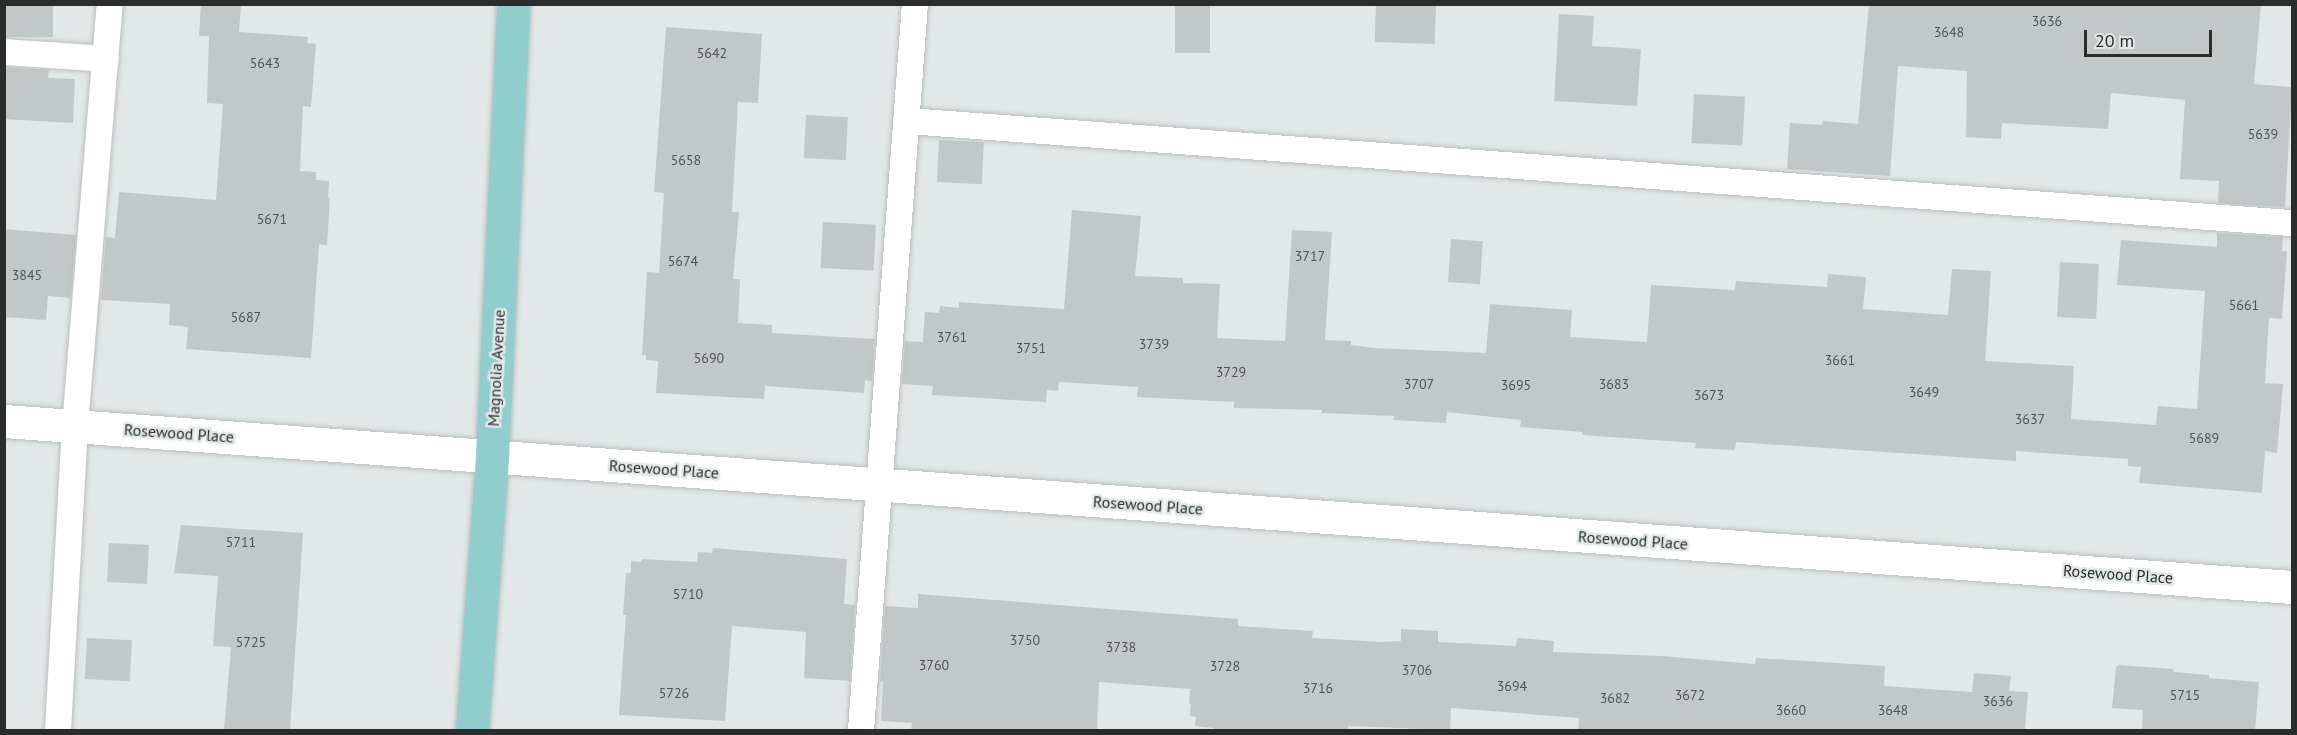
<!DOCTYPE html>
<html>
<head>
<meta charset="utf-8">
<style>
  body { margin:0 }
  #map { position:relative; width:2297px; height:735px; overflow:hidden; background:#e2e8e7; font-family:"PT Sans",sans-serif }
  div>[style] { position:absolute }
  .building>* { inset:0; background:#c2c8c8; transform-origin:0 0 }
  .roads { filter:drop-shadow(0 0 2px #b9bebe) drop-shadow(0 0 2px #b9bebe) }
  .service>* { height:26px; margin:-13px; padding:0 13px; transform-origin:13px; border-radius:13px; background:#fff }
  .minor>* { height:33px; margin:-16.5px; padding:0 16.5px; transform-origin:16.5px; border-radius:16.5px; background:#fff }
  .primary>* { height:33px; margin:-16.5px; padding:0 16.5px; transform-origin:16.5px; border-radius:16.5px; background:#90cecd }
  span { translate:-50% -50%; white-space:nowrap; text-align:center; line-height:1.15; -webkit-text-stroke:5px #e2e8e7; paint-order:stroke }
  .number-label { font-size:14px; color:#515454 }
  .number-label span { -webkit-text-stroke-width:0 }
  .street-label { font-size:16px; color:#2b2d2d }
  .frame { position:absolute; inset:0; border:6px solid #2b2d2d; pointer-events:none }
  .scale { position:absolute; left:2084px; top:30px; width:128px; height:27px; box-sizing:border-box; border:3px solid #2b2d2d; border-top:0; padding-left:8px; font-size:18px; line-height:21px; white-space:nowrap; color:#2b2d2d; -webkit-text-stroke:4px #e2e8e7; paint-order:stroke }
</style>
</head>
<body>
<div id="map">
  <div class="building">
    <i style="left:4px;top:4px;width:49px;height:33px"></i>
    <i style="clip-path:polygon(201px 4px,241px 4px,239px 32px,308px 37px,307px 43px,316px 44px,311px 107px,303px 106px,300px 171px,316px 172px,316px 180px,329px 181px,328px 197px,330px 198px,327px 245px,319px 244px,311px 358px,186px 349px,188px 327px,169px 325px,170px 304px,101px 300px,106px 237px,115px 238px,119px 192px,216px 200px,223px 104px,207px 103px,209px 36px,199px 36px)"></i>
    <i style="left:1175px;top:4px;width:35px;height:49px"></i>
    <i style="left:1376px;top:4px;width:60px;height:38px;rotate:2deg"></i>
    <i style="clip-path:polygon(1869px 4px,2261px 4px,2254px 84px,2292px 87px,2285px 207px,2218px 203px,2219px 181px,2180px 179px,2185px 100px,2111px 93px,2108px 129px,2002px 123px,2001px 139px,1966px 137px,1967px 71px,1898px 66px,1890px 176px,1787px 169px,1790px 123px,1822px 125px,1823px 121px,1858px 124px)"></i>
    <i style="clip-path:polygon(1559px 14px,1594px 16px,1592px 46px,1641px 49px,1637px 106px,1554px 101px)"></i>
    <i style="clip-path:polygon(666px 27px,762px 34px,758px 103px,738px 102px,732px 212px,739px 212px,733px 279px,740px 279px,738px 323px,772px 325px,772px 333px,875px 339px,872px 381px,865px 380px,864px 393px,765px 386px,764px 399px,656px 393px,658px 361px,646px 360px,646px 355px,642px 355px,647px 272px,659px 273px,664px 193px,654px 192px)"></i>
    <i style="clip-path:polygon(4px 67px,49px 70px,48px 78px,75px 79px,73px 123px,4px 119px)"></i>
    <i style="left:1694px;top:94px;width:51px;height:49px;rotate:3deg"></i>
    <i style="left:806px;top:115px;width:42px;height:43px;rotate:3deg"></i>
    <i style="left:939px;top:140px;width:45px;height:42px;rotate:3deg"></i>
    <i style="clip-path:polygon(1072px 210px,1141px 216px,1135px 276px,1183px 278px,1183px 283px,1220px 284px,1217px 338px,1285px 341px,1292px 230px,1332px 232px,1325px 340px,1351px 341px,1351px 345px,1374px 348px,1486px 353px,1490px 304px,1572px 310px,1570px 337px,1647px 342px,1651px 285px,1735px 290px,1736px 281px,1827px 287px,1828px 274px,1866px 277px,1863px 309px,1948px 315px,1952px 269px,1991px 271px,1985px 361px,2074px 366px,2071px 419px,2156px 425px,2158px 406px,2197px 409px,2205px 291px,2117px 285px,2121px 240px,2217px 247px,2217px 233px,2283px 237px,2282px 251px,2287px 251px,2282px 319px,2269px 318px,2265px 383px,2283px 384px,2277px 453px,2265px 451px,2262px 493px,2139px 483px,2141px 467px,2128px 466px,2128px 459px,2016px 451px,2016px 461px,1736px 442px,1735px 450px,1695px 448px,1696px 443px,1582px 435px,1582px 432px,1520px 427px,1521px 420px,1447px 412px,1446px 423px,1393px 420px,1394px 416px,1322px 413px,1322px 410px,1234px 408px,1234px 402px,1137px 397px,1138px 387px,1059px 382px,1058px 391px,1047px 390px,1046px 402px,932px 395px,933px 386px,902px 384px,905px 341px,923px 342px,925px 312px,939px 313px,940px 306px,959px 308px,959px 302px,1064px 309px)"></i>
    <i style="left:823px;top:222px;width:53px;height:46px;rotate:3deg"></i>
    <i style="clip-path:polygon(4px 229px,76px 235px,71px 298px,48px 296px,46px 320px,4px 317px)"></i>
    <i style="left:1451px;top:239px;width:32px;height:43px;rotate:4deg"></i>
    <i style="left:2060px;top:262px;width:39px;height:55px;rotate:3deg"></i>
    <i style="clip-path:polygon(181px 525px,303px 533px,290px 730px,224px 730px,231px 647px,213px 646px,218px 576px,174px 573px)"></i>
    <i style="left:109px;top:543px;width:40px;height:39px;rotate:3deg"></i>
    <i style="clip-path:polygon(713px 548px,847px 559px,844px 604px,855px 605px,850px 681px,804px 678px,806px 632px,732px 626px,725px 721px,619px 715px,626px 615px,623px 615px,626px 573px,631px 573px,631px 561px,641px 562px,642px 559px,697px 562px,698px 552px,712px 553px)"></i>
    <i style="clip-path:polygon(918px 594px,1238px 619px,1238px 626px,1313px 631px,1312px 638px,1383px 642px,1401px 641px,1401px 629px,1438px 631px,1438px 642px,1516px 646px,1517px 638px,1554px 641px,1553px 652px,1661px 656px,1755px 664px,1756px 658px,1885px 666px,1884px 686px,1972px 692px,1974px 673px,2011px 676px,2009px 691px,2028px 692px,2025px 730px,1578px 730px,1579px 718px,1451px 708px,1450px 730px,1348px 726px,1348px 730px,1214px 730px,1214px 728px,1195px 726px,1196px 717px,1190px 716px,1191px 704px,1189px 704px,1190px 689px,1099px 682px,1097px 730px,911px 730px,912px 723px,881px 721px,883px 682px,880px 682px,885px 606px,918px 608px)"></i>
    <i style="left:87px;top:638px;width:45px;height:41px;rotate:3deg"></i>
    <i style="clip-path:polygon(2119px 665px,2173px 669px,2174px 672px,2209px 675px,2209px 678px,2259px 682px,2255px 730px,2142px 730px,2143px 710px,2112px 708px,2116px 667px)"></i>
  </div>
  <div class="roads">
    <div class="service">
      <i style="left:4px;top:52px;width:102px;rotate:3.9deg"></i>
      <i style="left:908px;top:121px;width:1388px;rotate:4.22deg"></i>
      <i style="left:58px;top:730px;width:304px;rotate:-86.8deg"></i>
      <i style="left:75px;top:426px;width:423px;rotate:-85.3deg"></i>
      <i style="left:861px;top:730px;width:728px;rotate:-85.75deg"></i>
    </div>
    <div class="minor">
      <i style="left:4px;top:421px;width:2294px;rotate:4.15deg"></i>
    </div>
    <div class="primary">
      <i style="left:472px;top:730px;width:276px;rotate:-85.8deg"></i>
      <i style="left:492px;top:455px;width:451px;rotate:-87.3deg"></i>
    </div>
  </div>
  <div class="number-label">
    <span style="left:2047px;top:21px">3636</span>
    <span style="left:1949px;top:32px">3648</span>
    <span style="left:712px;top:53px">5642</span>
    <span style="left:265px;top:63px">5643</span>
    <span style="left:2263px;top:134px">5639</span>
    <span style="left:686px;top:160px">5658</span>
    <span style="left:272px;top:219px">5671</span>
    <span style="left:1310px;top:256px">3717</span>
    <span style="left:683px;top:261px">5674</span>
    <span style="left:27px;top:275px">3845</span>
    <span style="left:2244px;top:305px">5661</span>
    <span style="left:246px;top:317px">5687</span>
    <span style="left:952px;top:337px">3761</span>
    <span style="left:1154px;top:344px">3739</span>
    <span style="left:1031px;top:348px">3751</span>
    <span style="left:709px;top:358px">5690</span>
    <span style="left:1840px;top:360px">3661</span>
    <span style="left:1231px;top:372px">3729</span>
    <span style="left:1419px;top:384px">3707</span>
    <span style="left:1614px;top:384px">3683</span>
    <span style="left:1516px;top:385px">3695</span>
    <span style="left:1924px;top:392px">3649</span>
    <span style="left:1709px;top:395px">3673</span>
    <span style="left:2030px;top:419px">3637</span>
    <span style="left:2204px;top:438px">5689</span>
    <span style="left:241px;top:542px">5711</span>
    <span style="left:688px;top:594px">5710</span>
    <span style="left:1025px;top:640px">3750</span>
    <span style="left:251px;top:642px">5725</span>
    <span style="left:1121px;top:647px">3738</span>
    <span style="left:934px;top:665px">3760</span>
    <span style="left:1225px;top:666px">3728</span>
    <span style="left:1417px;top:670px">3706</span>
    <span style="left:1512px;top:686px">3694</span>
    <span style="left:1318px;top:688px">3716</span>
    <span style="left:674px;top:693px">5726</span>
    <span style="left:1690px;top:695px">3672</span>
    <span style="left:2185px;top:695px">5715</span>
    <span style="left:1615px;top:698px">3682</span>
    <span style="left:1998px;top:701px">3636</span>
    <span style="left:1791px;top:710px">3660</span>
    <span style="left:1893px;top:710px">3648</span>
  </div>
  <div class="street-label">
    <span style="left:496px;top:368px;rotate:-87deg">Magnolia Avenue</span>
    <span style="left:179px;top:433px;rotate:4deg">Rosewood Place</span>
    <span style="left:664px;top:469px;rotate:4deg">Rosewood Place</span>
    <span style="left:1148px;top:505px;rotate:4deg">Rosewood Place</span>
    <span style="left:1633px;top:540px;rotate:4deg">Rosewood Place</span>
    <span style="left:2118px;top:574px;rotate:4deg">Rosewood Place</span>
  </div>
  <div class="frame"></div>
  <div class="scale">20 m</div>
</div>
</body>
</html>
